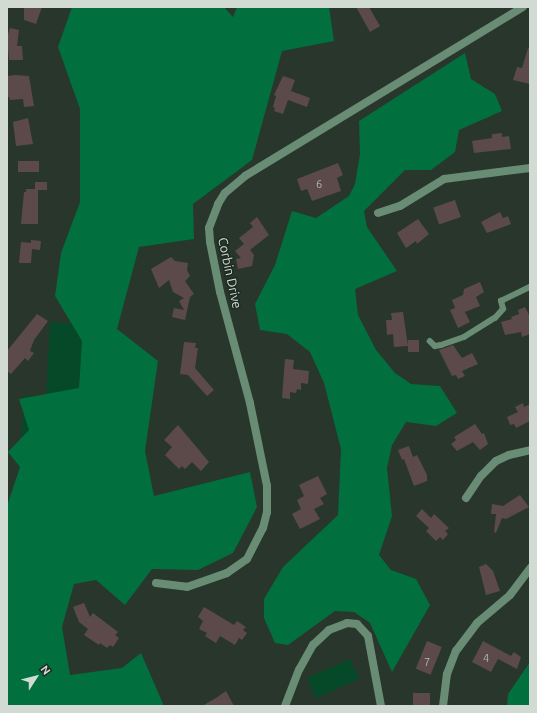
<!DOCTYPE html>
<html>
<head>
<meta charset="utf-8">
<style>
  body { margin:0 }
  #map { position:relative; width:537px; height:713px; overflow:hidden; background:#28362c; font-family:Ubuntu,sans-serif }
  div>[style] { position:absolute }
  .green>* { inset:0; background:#054928; transform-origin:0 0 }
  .forest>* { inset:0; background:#026f3e }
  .building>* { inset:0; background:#5c4a4b; transform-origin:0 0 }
  .lane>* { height:5.5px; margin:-2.75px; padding:0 2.75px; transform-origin:2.75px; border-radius:2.75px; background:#698c75 }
  .street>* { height:8px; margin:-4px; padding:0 4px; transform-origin:4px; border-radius:4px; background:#698c75 }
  span { translate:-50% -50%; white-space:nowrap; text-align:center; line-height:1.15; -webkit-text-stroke:3px #1e2c23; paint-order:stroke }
  .number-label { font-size:11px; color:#b4b6b2 }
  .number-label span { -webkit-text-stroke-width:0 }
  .street-label { font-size:13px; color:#d2dad4 }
  .frame { position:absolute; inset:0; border:8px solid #d2dad4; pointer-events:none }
  .north { position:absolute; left:16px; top:657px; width:40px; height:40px; -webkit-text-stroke:3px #1e2c23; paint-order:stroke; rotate:54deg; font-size:11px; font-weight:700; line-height:16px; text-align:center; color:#d2dad4 }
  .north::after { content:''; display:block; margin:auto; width:14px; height:18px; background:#d2dad4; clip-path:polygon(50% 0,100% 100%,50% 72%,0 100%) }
</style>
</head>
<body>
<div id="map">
  <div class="green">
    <i style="clip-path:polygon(50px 322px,111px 326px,45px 506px,7px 521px,19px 469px,24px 396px,46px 397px)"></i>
    <i style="left:350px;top:659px;width:22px;height:47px;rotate:66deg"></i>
  </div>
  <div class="forest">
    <i style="clip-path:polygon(72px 7px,224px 7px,233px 17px,237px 7px,329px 7px,334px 41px,282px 51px,252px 160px,193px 204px,194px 239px,139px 247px,117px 329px,158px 361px,145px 451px,154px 496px,250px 472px,257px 507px,233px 553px,198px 570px,152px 569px,125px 605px,96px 580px,74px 584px,62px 627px,70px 675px,122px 668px,141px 653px,164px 706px,7px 706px,7px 506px,20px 467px,8px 452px,29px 430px,19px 399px,79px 388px,82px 341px,55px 296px,61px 253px,80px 202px,80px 109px,58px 47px)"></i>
    <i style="clip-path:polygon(465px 53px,471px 79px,495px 94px,502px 111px,459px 130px,455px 152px,431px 170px,405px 170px,364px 211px,367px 227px,397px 271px,355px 289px,358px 315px,376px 350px,395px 373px,411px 384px,440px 386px,457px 413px,436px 426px,406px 422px,392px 445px,387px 468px,392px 516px,379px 555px,391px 570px,416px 579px,430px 605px,392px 672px,370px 623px,354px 612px,335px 611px,288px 645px,275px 643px,264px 618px,264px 599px,283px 567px,338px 515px,341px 449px,324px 383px,310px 352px,287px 334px,260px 330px,255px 304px,275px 265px,292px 211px,316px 218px,349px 196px,355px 184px,360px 154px,359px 121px)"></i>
    <i style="clip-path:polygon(530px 662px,530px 706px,507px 706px,508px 694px)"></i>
  </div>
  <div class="building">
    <i style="clip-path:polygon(24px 7px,42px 7px,36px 24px,24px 20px)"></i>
    <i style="clip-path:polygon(356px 7px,369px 7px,380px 26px,370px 32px)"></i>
    <i style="clip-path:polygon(10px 28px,19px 30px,17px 46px,22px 46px,23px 60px,9px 60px,7px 37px)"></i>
    <i style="clip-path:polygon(528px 48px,530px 48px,530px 84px,513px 80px,517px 67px,522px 68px)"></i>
    <i style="clip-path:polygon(15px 75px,29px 76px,34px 106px,24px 107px,23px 99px,10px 100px,9px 97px,7px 97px,7px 79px,8px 76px)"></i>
    <i style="clip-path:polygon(283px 76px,295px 80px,291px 91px,310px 98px,307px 107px,288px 100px,283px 114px,274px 111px,275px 108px,273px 107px,276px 96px,274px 95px)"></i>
    <i style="clip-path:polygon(28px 118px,33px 144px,16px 146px,13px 122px)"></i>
    <i style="clip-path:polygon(502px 133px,502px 137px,509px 136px,511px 149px,474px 153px,472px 141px,492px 138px,492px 134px)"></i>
    <i style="left:39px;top:161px;width:11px;height:21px;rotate:90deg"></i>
    <i style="clip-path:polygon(338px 163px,343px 175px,337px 178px,341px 191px,312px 201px,307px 189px,301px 191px,297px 179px)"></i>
    <i style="clip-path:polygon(35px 182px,47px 182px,47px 190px,38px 190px,38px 224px,21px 224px,24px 192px,26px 192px,26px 189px,35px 189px)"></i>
    <i style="left:455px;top:200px;width:18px;height:23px;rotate:71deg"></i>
    <i style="clip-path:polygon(500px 212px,503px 218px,508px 216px,511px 224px,487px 233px,481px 222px)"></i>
    <i style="clip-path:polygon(257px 217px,269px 235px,250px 250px,254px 255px,252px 266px,238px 269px,236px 259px,241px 258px,235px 251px,244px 244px,239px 238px,253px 227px,250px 223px)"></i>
    <i style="clip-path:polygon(418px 219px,429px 234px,417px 244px,416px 241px,406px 248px,397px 233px)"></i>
    <i style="clip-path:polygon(31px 240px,41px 241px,40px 250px,32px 249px,31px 263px,19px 263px,21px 242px,31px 243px)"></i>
    <i style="clip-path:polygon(171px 257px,175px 261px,188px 263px,187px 270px,190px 276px,185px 281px,194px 294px,190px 297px,185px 320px,172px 317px,174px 308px,184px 310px,179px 301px,184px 298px,173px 292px,169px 280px,159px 288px,151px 269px)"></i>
    <i style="clip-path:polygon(480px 282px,484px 292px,476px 297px,480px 306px,465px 312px,470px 322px,458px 328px,450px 310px,455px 308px,452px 300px,463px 295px,464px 289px)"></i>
    <i style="clip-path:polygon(525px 307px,530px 317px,530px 334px,522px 337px,521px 332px,505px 335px,501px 322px,512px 319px,511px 317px,519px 314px,518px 310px)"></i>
    <i style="clip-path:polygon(403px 312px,408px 346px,394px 347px,393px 334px,387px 335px,386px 320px,392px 320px,391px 313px)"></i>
    <i style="clip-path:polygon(37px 314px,48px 321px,34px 340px,30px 351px,34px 353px,28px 361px,25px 358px,11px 374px,7px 371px,7px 351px)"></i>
    <i style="left:408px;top:340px;width:11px;height:12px"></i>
    <i style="clip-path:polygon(184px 342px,196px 343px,195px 348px,198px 348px,195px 368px,214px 390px,207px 396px,188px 375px,180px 374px)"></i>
    <i style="clip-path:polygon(453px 345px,462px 358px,472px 353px,478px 364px,462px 371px,465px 376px,458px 379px,456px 375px,452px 376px,439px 350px)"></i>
    <i style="clip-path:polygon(285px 359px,294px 360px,293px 369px,309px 371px,308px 384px,301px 383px,301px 390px,297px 389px,296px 393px,290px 392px,290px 399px,282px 398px)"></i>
    <i style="clip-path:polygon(523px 403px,524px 407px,530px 404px,530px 421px,516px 428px,514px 424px,510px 425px,507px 417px,518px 412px,515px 407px)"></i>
    <i style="clip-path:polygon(475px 424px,482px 434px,484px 433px,488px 444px,480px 450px,473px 442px,457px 451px,451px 444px,456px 440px,454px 437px)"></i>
    <i style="clip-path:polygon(178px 425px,209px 462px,201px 471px,192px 462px,185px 469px,182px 466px,179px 469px,165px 455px,172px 447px,164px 440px)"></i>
    <i style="clip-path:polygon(409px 446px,413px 457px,417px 455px,427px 475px,427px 481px,414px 486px,404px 459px,402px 460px,398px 450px)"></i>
    <i style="clip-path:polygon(318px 476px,327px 494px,320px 498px,324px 504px,314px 509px,320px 519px,300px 529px,292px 514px,301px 509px,297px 500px,304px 496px,299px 485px)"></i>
    <i style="clip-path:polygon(520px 495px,529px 507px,506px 519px,502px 518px,496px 533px,494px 532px,496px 514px,491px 514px,492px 504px,503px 506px)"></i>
    <i style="clip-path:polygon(422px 509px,431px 518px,434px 514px,449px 528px,445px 531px,448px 534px,443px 540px,440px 537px,436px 541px,426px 531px,429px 528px,416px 516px)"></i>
    <i style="clip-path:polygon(486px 564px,493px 571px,500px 591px,486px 595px,479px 567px)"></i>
    <i style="clip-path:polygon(84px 603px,90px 617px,93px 613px,118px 632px,115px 635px,119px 638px,113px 647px,110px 645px,107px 648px,100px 643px,99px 645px,84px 635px,88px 629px,79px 622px,73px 607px)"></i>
    <i style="clip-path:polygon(204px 607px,234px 625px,237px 621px,246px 627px,243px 630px,247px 633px,242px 640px,239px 638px,235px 645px,220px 636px,216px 643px,205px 636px,207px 633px,199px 629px,203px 621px,198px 617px)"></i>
    <i style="left:427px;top:641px;width:16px;height:30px;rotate:22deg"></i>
    <i style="clip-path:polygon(483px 641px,511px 656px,514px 652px,521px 657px,517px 669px,498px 659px,491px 672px,472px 662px)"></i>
    <i style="clip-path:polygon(226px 691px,234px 706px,202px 706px,216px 698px)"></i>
    <i style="left:413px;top:693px;width:17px;height:13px"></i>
  </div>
  <div class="lane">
    <i style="left:430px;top:341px;width:7px;rotate:45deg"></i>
    <i style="left:435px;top:346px;width:6px;rotate:-9deg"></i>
    <i style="left:441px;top:345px;width:24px;rotate:-19deg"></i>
    <i style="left:464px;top:337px;width:36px;rotate:-32deg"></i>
    <i style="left:495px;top:318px;width:12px;rotate:-48deg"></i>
    <i style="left:503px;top:309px;width:8px;rotate:-104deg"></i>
    <i style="left:501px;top:301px;width:32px;rotate:-26deg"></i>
  </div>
  <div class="street">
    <i style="left:378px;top:213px;width:23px;rotate:-18deg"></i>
    <i style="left:400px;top:206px;width:52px;rotate:-31.5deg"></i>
    <i style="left:444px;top:179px;width:87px;rotate:-7.3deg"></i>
    <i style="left:466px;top:498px;width:27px;rotate:-56deg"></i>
    <i style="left:481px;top:476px;width:21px;rotate:-45deg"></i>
    <i style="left:496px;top:461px;width:14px;rotate:-25deg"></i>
    <i style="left:509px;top:455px;width:22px;rotate:-13deg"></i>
    <i style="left:156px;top:583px;width:31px;rotate:7deg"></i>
    <i style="left:187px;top:587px;width:42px;rotate:-19.3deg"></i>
    <i style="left:227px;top:573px;width:24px;rotate:-35deg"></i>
    <i style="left:247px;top:559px;width:35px;rotate:-63deg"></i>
    <i style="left:263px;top:528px;width:16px;rotate:-76deg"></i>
    <i style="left:267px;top:512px;width:26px;rotate:-90deg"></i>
    <i style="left:267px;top:486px;width:85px;rotate:-101.6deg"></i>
    <i style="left:250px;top:403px;width:115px;rotate:-105.1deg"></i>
    <i style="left:220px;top:292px;width:51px;rotate:-101.3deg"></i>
    <i style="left:210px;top:242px;width:14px;rotate:-94deg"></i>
    <i style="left:209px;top:228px;width:26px;rotate:-69deg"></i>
    <i style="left:218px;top:204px;width:13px;rotate:-58deg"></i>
    <i style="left:225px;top:193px;width:26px;rotate:-40deg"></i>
    <i style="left:245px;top:176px;width:325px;rotate:-31.3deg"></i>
    <i style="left:285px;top:706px;width:39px;rotate:-69deg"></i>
    <i style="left:299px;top:670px;width:29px;rotate:-61deg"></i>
    <i style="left:313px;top:645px;width:22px;rotate:-43deg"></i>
    <i style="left:329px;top:630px;width:19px;rotate:-21deg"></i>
    <i style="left:347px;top:623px;width:10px;rotate:6deg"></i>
    <i style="left:357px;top:624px;width:16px;rotate:47deg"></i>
    <i style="left:368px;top:636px;width:71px;rotate:79.5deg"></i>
    <i style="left:443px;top:706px;width:32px;rotate:-83deg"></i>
    <i style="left:447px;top:674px;width:25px;rotate:-69deg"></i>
    <i style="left:456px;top:651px;width:35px;rotate:-53deg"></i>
    <i style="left:477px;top:623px;width:43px;rotate:-40.3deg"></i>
    <i style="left:510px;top:595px;width:34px;rotate:-53deg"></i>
  </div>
  <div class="number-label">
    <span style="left:319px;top:184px">6</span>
    <span style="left:486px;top:658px">4</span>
    <span style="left:427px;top:662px">7</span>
  </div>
  <div class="street-label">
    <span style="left:230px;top:273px;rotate:78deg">Corbin Drive</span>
  </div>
  <div class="frame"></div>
  <div class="north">N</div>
</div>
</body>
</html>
